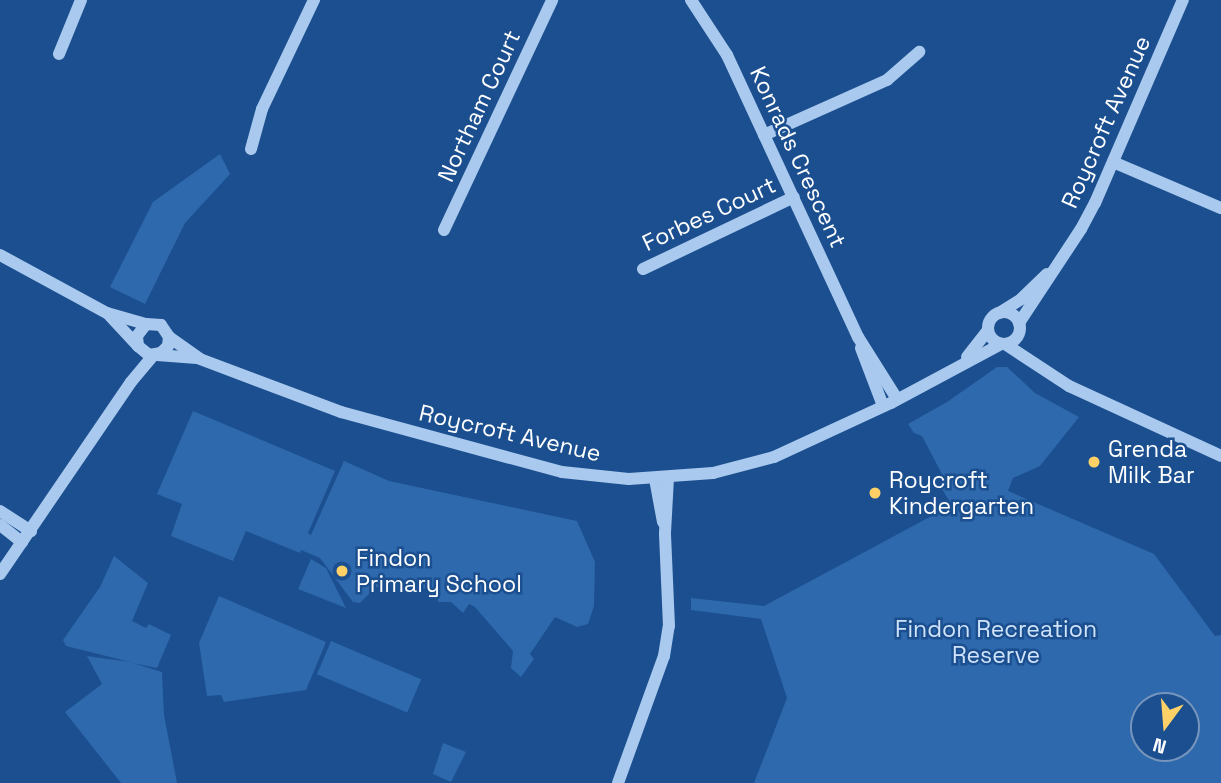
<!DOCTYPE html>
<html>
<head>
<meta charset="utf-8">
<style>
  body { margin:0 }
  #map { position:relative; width:1221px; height:783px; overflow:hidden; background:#1b4f8f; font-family:"Space Grotesk",sans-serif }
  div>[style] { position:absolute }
  .green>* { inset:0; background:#2e69ad; transform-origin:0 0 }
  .minor>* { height:12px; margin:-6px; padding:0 6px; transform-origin:6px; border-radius:6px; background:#a9c9ee }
  .minor>.ring { margin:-6px; padding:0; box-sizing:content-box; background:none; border:12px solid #a9c9ee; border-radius:50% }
  .dots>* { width:19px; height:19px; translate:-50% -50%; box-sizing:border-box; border:4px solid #1b4f8f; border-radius:50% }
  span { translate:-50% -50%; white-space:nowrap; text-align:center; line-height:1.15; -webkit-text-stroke:5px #1b4f8f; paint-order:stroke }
  .street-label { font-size:23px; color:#fff }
  .poi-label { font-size:23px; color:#fff }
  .left { translate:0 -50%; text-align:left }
  .park-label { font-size:23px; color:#cfe3fa }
  .north { position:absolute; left:1130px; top:692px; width:70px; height:70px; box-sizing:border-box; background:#1b4f8f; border:2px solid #7695bc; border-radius:50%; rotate:196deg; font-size:19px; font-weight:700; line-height:28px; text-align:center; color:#fff }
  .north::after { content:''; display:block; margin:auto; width:24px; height:32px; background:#ffd166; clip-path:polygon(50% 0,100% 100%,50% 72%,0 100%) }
</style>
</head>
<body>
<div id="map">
  <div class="green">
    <i style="clip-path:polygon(220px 154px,230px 174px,185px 223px,145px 304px,110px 287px,153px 202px)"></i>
    <i style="clip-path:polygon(evenodd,997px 367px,1007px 367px,1035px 393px,1079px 417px,1040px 466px,1013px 478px,1008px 491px,1154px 554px,1215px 636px,1221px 635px,1221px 783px,754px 783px,787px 698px,761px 619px,691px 610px,691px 598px,764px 606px,952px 505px,940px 486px,944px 478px,922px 436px,914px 433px,908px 424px,947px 402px,997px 367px,1144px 706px,1186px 706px,1186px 748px,1144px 748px,1144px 706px)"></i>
    <i style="clip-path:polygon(193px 411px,335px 471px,308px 533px,311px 535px,344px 461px,389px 481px,577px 521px,595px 562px,594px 606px,588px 624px,577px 627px,555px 617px,530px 654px,534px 659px,521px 677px,511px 668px,513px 651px,475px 607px,469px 604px,463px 613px,451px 602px,438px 602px,437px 589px,376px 587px,360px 603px,353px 602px,320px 558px,301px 550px,300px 553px,246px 531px,233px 561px,171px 536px,182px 504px,157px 494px)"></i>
    <i style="clip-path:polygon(114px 556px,148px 583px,132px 621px,146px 628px,149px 624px,171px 635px,157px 668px,133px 663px,162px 672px,164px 715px,177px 783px,121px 783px,65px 712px,102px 684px,87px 656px,130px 662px,66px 646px,63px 640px,100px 587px)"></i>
    <i style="clip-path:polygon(311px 559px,326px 568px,346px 608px,298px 589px)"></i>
    <i style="clip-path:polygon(219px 596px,326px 642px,306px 690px,224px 702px,221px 695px,207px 696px,199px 643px)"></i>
    <i style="left:331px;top:641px;width:98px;height:36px;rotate:23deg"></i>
    <i style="clip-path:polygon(443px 743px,466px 752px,451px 782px,433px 774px)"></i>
  </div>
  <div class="minor">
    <i style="left:691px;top:0;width:66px;rotate:56.8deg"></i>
    <i style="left:727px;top:55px;width:311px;rotate:65.1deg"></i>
    <i style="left:858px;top:337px;width:73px;rotate:57.8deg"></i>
    <i style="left:59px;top:54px;width:58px;rotate:-67.8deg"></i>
    <i style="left:764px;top:135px;width:135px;rotate:-24.1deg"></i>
    <i style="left:887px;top:80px;width:43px;rotate:-41.2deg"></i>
    <i style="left:251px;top:149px;width:41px;rotate:-74.6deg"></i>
    <i style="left:262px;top:109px;width:121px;rotate:-64.5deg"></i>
    <i style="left:1113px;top:162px;width:117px;rotate:23.1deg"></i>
    <i style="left:444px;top:230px;width:254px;rotate:-64.8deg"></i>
    <i style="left:0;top:255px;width:122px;rotate:28.5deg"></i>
    <i style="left:107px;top:313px;width:41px;rotate:15.8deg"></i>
    <i style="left:146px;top:324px;width:15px;rotate:4deg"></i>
    <i style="left:161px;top:325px;width:14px;rotate:56deg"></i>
    <i style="left:169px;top:337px;width:9px;rotate:96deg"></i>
    <i style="left:168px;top:346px;width:10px;rotate:135deg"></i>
    <i style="left:161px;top:353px;width:12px;rotate:171deg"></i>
    <i style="left:149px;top:355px;width:14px;rotate:-141deg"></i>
    <i style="left:138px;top:346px;width:10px;rotate:-96deg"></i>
    <i style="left:137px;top:336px;width:15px;rotate:-53deg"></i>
    <i style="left:643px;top:269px;width:167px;rotate:-25.5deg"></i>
    <i class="ring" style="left:988px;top:312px;width:20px;height:20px"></i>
    <i style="left:999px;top:313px;width:26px;rotate:-32deg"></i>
    <i style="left:1021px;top:299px;width:36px;rotate:-44deg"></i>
    <i style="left:110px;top:316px;width:41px;rotate:47deg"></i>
    <i style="left:1019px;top:323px;width:113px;rotate:-56.6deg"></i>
    <i style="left:1081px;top:229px;width:30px;rotate:-62deg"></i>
    <i style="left:1095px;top:203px;width:221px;rotate:-66.6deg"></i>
    <i style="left:169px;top:337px;width:38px;rotate:35deg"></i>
    <i style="left:200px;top:359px;width:151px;rotate:20.6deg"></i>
    <i style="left:341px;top:412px;width:229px;rotate:15.2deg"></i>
    <i style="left:562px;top:472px;width:67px;rotate:6deg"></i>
    <i style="left:629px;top:479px;width:84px;rotate:-4.1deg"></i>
    <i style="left:713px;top:473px;width:63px;rotate:-14.7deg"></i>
    <i style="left:774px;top:457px;width:129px;rotate:-24.8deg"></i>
    <i style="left:891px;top:403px;width:125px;rotate:-28.2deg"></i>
    <i style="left:1005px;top:344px;width:77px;rotate:33.3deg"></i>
    <i style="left:1069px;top:386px;width:167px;rotate:24.7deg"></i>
    <i style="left:861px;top:348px;width:62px;rotate:69.2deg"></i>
    <i style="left:157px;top:355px;width:40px;rotate:4.3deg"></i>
    <i style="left:967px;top:357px;width:34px;rotate:-52deg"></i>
    <i style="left:655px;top:479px;width:44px;rotate:79.5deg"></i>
    <i style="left:0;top:511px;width:37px;rotate:33deg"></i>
    <i style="left:0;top:525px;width:28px;rotate:38deg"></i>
    <i style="left:0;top:574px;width:232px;rotate:-55.7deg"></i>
    <i style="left:131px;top:382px;width:35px;rotate:-50deg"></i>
    <i style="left:618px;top:783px;width:135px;rotate:-70.1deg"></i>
    <i style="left:664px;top:656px;width:30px;rotate:-81deg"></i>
    <i style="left:669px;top:626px;width:93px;rotate:-92.5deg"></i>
    <i style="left:665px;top:533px;width:55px;rotate:-86.9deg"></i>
  </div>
  <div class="dots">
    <i style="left:1094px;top:462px;background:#ffd166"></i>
    <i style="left:875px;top:493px;background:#ffd166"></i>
    <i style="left:342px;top:571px;background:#ffd166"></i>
  </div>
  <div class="street-label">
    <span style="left:479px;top:106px;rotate:-65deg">Northam Court</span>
    <span style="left:1106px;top:122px;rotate:-66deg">Roycroft Avenue</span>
    <span style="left:798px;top:157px;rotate:65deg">Konrads Crescent</span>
    <span style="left:709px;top:214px;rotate:-25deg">Forbes Court</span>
    <span style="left:510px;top:433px;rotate:13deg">Roycroft Avenue</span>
  </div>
  <div class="poi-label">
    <span class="left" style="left:1108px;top:462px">Grenda<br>Milk Bar</span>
    <span class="left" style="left:889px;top:493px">Roycroft<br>Kindergarten</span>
    <span class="left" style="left:356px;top:571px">Findon<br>Primary School</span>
  </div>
  <div class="park-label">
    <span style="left:996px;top:642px">Findon Recreation<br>Reserve</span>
  </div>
  <div class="north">N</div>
</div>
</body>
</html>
